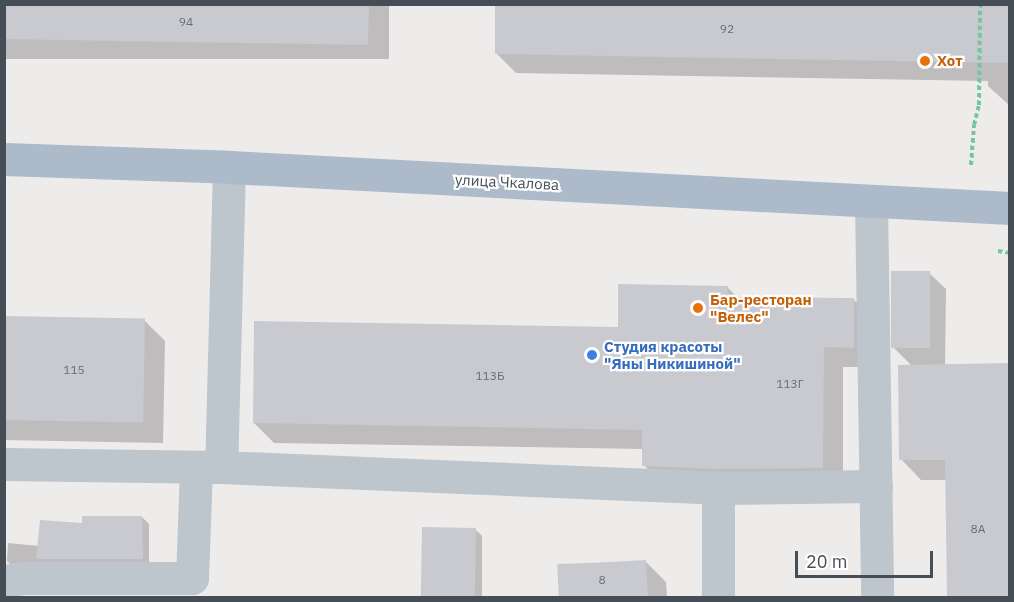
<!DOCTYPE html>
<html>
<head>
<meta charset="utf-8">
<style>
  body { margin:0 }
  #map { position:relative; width:1014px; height:602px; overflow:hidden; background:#eeeceb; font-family:"IBM Plex Sans",sans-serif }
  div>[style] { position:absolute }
  .shadow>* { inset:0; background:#0003; transform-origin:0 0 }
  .building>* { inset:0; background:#c9cad0; transform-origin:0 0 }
  .path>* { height:4px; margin-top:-2px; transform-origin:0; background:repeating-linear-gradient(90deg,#76c5a2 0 4.5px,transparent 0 7.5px) }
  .minor>* { height:33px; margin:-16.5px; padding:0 16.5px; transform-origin:16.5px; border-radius:16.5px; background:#bdc5cd }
  .major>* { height:33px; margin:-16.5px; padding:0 16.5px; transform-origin:16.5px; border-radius:16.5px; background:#adbac9 }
  .dots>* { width:16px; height:16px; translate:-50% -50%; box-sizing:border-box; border:3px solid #fff; border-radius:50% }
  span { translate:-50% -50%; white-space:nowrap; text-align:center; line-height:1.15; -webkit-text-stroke:4.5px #fff; paint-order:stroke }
  .number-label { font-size:12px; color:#666d75 }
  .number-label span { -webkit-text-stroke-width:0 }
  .food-label { font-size:15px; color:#c56008; font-weight:700 }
  .left { translate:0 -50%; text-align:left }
  .street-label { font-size:15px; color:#454e57 }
  .shop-label { font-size:15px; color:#366cbe; font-weight:700 }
  .frame { position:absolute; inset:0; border:6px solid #454e57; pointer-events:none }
  .scale { position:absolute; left:795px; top:551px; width:138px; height:27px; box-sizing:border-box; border:3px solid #454e57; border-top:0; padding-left:8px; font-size:18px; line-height:21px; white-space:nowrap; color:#454e57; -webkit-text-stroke:4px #fff; paint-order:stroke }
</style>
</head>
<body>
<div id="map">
  <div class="shadow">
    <i style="left:4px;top:4px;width:385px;height:55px"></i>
    <i style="clip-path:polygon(1010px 4px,1010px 106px,988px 86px,988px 81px,516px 73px,496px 53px)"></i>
    <i style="clip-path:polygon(929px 273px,946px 289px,945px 366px,1010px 365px,1010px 598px,948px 598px,946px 480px,921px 480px,901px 459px,913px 367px,893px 347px)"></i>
    <i style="clip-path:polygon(727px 287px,738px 298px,853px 299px,873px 319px,874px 367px,843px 367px,843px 487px,664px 485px,644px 465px,644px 449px,274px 443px,254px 423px,620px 328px)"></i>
    <i style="clip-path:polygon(4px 317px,145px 321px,165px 341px,163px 443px,4px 440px)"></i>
    <i style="clip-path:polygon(142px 517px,149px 524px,149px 565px,14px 568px,7px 561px,8px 543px,39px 546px,83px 525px)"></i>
    <i style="clip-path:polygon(423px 529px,475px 529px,482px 536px,482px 598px,423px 598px)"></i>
    <i style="clip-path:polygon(646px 562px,666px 582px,667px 598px,560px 598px,559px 564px)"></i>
  </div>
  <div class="building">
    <i style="clip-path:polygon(4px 4px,369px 4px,368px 45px,4px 39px)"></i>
    <i style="clip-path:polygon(495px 4px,1010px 4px,1010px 63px,495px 54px)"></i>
    <i style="left:891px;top:271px;width:39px;height:77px"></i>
    <i style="clip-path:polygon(618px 284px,728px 286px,727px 297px,854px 298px,854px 348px,824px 347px,823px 468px,718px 469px,642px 466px,642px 430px,253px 423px,254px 321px,618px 327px)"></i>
    <i style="left:4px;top:316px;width:141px;height:104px;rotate:1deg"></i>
    <i style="clip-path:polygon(1010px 363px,1010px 597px,947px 597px,945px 460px,899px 460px,898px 365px)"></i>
    <i style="clip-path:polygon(82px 516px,142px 516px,143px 559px,36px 559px,40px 520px,82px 523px)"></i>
    <i style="left:422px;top:527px;width:54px;height:70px;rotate:1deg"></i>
    <i style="left:646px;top:560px;width:37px;height:89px;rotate:87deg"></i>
  </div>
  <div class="path">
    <i style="left:971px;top:165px;width:40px;rotate:-85.7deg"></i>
    <i style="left:974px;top:125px;width:21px;rotate:-76deg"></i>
    <i style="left:979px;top:105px;width:101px;rotate:-89.4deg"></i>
    <i style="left:998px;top:251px;width:12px;rotate:9deg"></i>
  </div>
  <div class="minor">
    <i style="left:229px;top:167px;width:300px;rotate:91.5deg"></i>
    <i style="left:221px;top:467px;width:497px;rotate:2.4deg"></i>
    <i style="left:718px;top:488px;width:110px;rotate:90deg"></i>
    <i style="left:871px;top:202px;width:396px;rotate:89.1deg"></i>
    <i style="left:4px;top:464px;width:215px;rotate:0.8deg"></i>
    <i style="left:718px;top:488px;width:158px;rotate:-0.7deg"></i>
    <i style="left:4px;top:581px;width:20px;rotate:-9deg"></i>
    <i style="left:24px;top:578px;width:168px"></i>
    <i style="left:192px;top:578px;width:111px;rotate:-87.9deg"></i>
  </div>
  <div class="major">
    <i style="left:4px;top:159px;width:225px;rotate:2deg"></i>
    <i style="left:229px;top:167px;width:782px;rotate:3.01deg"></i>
  </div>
  <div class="dots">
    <i style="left:925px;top:61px;background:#e8710a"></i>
    <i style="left:698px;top:308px;background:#e8710a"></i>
    <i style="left:592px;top:355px;background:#3f7fe0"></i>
  </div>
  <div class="number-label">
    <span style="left:186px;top:22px">94</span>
    <span style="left:727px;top:29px">92</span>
    <span style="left:74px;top:370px">115</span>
    <span style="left:490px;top:376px">113Б</span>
    <span style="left:790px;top:384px">113Г</span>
    <span style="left:978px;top:529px">8А</span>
    <span style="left:602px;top:580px">8</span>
  </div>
  <div class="food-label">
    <span class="left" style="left:937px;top:61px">Хот</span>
    <span class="left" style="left:710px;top:308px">Бар-ресторан<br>"Велес"</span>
  </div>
  <div class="street-label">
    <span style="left:507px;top:182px;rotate:3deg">улица Чкалова</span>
  </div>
  <div class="shop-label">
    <span class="left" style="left:604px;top:355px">Студия красоты<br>"Яны Никишиной"</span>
  </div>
  <div class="frame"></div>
  <div class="scale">20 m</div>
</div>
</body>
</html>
